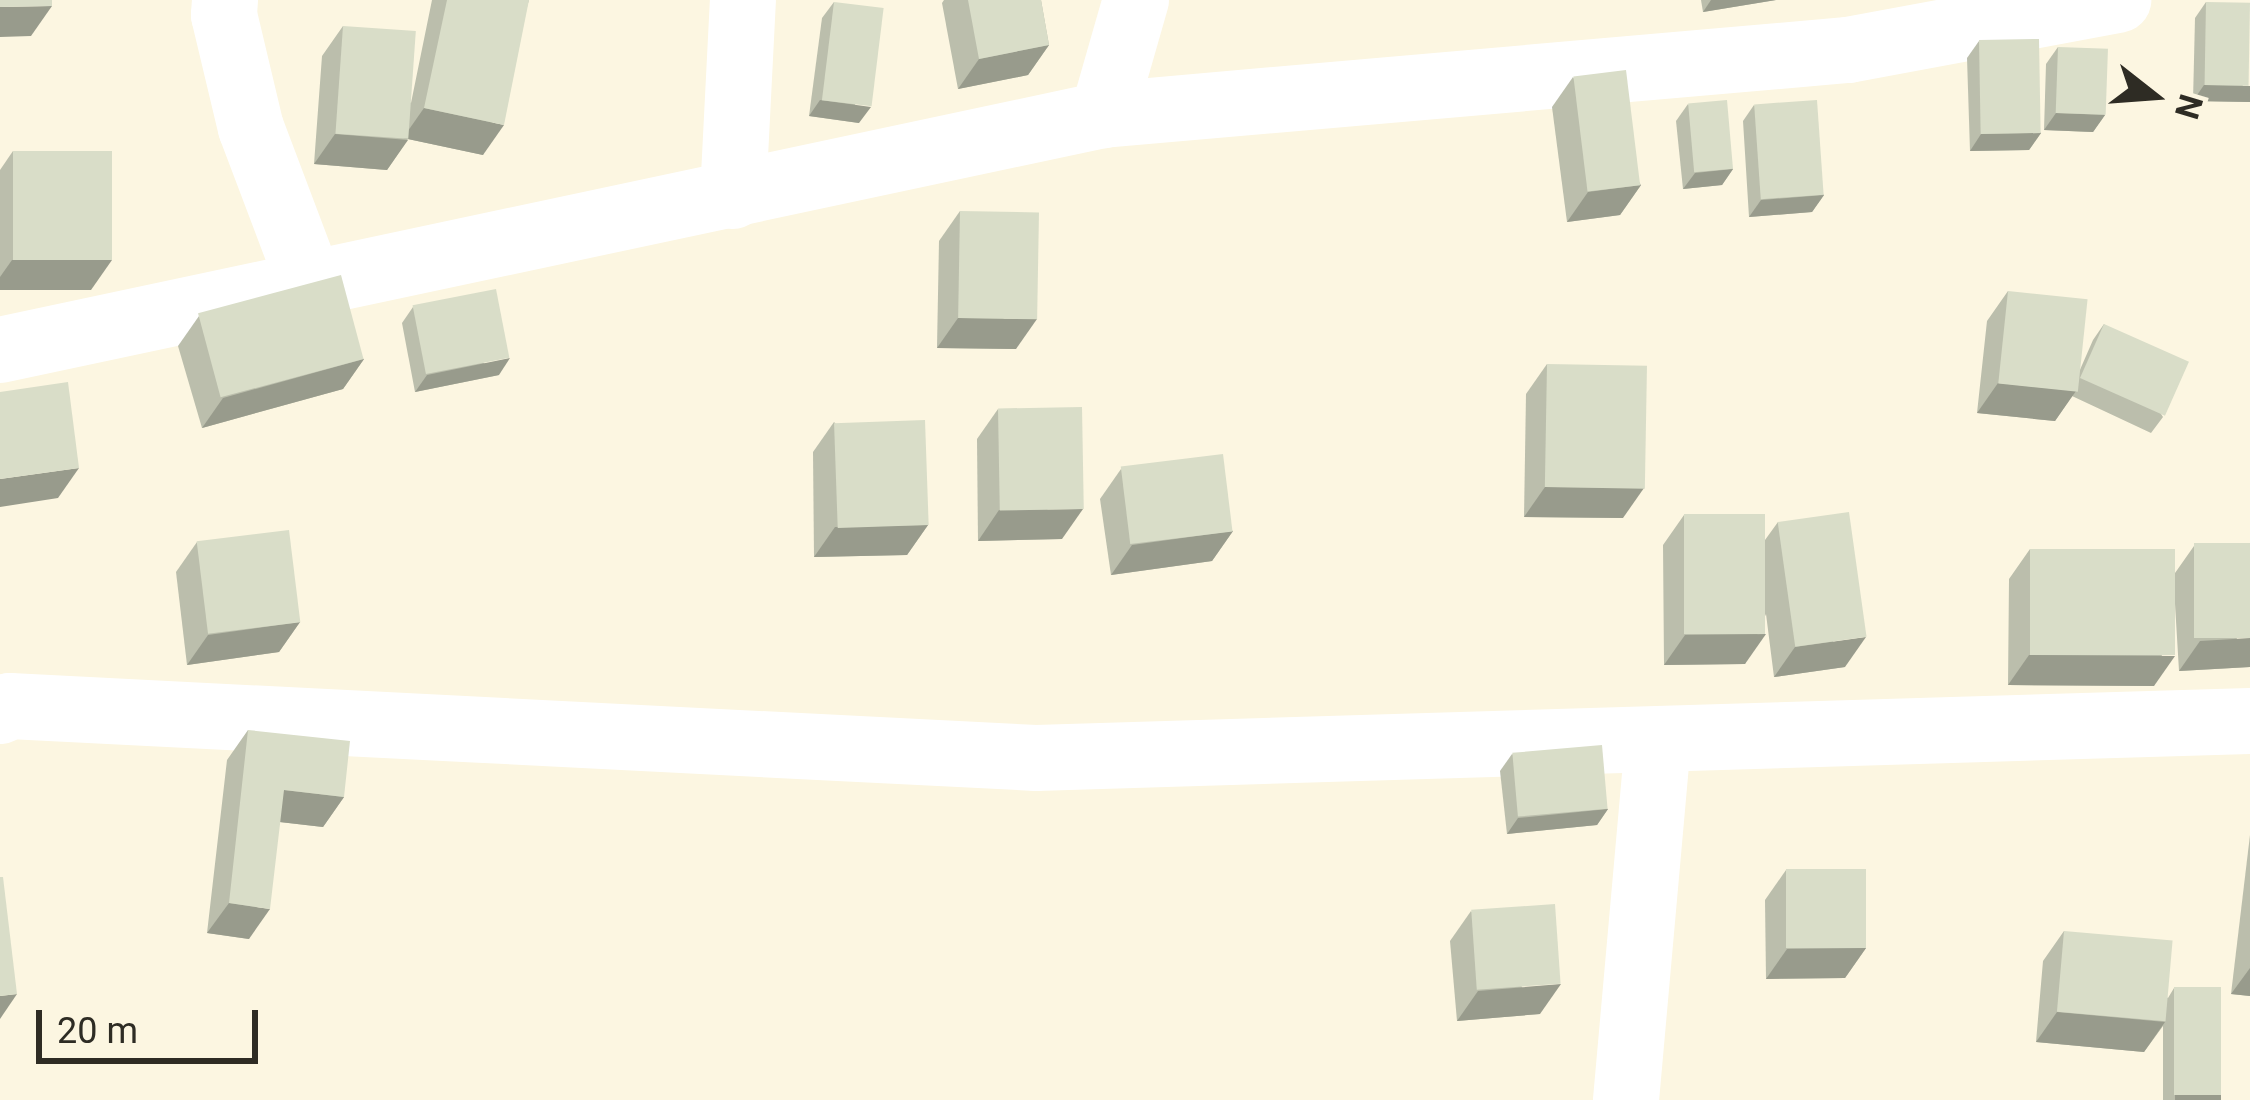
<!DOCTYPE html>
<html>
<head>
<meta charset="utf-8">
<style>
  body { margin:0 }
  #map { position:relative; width:2250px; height:1100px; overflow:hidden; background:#fcf6e1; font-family:Roboto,sans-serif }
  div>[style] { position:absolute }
  .minor>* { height:66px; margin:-33px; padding:0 33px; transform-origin:33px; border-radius:33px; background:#fff }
  .wall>* { inset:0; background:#bbbeac }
  .shaded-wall>* { inset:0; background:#989b8c; transform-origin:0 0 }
  .building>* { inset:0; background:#d9ddc8; transform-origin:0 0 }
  span { translate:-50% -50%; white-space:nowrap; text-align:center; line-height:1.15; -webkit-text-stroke:9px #fcf6e1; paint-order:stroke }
  .north { position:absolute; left:2094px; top:36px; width:120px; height:120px; -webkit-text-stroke:9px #fcf6e1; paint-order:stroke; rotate:107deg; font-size:33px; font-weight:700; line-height:48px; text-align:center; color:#2e2c24 }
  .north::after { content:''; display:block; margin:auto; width:42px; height:54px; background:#2e2c24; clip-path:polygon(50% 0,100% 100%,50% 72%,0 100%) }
  .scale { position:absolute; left:36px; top:1010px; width:222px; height:54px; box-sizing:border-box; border:6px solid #2e2c24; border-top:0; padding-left:15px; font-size:36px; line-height:42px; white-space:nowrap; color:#2e2c24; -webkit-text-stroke:9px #fcf6e1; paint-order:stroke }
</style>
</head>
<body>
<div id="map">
  <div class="minor">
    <i style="left:225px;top:0;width:15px;rotate:94deg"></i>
    <i style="left:224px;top:15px;width:116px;rotate:76.6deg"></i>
    <i style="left:251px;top:128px;width:170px;rotate:69.3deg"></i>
    <i style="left:1136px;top:0;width:120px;rotate:106deg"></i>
    <i style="left:1103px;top:115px;width:748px;rotate:-4.99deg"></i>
    <i style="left:1848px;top:50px;width:275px;rotate:-10.5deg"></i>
    <i style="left:733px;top:196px;width:196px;rotate:-87.1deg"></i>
    <i style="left:0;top:350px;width:1128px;rotate:-12.03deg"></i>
    <i style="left:0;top:711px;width:11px;rotate:-27deg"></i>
    <i style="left:10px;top:706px;width:1027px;rotate:2.9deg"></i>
    <i style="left:1036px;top:758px;width:1215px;rotate:-1.75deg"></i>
    <i style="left:1626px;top:1100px;width:362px;rotate:-84.9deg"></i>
  </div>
  <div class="wall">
    <i style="clip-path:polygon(432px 0,529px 0,483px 155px,408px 139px,387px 170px,314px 164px,322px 56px,343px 26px,411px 103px)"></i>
    <i style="clip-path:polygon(944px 0,1041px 0,1049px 45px,1028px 75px,958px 89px,942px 3px)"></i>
    <i style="clip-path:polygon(1701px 0,1776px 0,1703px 12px)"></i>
    <i style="clip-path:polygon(834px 2px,859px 123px,809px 116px,822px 18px)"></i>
    <i style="clip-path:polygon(2206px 2px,2250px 102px,2193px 101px,2195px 18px)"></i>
    <i style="clip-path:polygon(1979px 41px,2041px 133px,2029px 150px,1970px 151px,1967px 58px)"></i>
    <i style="clip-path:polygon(2058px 47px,2105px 115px,2093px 132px,2044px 130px,2046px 64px)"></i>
    <i style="clip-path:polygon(1573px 77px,1641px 185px,1620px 215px,1567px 222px,1552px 107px)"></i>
    <i style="clip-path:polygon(1688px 104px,1733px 169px,1722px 185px,1683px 189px,1676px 121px)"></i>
    <i style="clip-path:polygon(1754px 105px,1824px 195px,1812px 212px,1749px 217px,1743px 121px)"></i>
    <i style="clip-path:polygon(13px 151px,91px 290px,0 290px,0 170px)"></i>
    <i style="clip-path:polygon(960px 211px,1016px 349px,937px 348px,939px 241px)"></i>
    <i style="clip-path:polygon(2008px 291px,2079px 372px,2093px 340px,2104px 324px,2163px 417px,2151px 433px,2072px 396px,2055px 421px,1977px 413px,1987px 321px)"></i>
    <i style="clip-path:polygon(413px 307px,499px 375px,415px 392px,402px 323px)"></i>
    <i style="clip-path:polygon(199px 316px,364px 359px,343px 389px,202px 428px,178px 346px)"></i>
    <i style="clip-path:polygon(1547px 364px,1623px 518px,1524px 517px,1526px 394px)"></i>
    <i style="clip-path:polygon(998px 409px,1062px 539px,978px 541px,977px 439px)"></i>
    <i style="clip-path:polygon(834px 422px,928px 525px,907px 555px,814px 557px,813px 452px)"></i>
    <i style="clip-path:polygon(1121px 469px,1233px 531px,1212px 561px,1111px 575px,1100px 499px)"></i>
    <i style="clip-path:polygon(1684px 515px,1765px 540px,1778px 522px,1845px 667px,1774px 677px,1766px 614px,1745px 664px,1664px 665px,1663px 545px)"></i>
    <i style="clip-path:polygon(197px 542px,300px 622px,279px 652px,187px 665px,176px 572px)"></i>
    <i style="clip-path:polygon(2194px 546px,2250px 667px,2179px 671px,2175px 604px,2154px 686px,2008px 685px,2009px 579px,2030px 549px,2175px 573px)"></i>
    <i style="clip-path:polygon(248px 730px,344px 797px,323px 827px,280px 822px,249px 939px,207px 933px,227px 760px)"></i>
    <i style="clip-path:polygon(1512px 754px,1608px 809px,1597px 825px,1507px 834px,1500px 771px)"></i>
    <i style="clip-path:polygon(2250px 835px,2250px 996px,2231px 994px)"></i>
    <i style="clip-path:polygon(1786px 870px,1866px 948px,1845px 978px,1766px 979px,1765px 900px)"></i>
    <i style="clip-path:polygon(1471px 911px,1540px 1014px,1457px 1021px,1450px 941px)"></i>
    <i style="clip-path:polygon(2064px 931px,2168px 998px,2174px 988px,2221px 1095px,2218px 1100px,2163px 1100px,2163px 1026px,2144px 1052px,2036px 1042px,2043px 961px)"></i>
  </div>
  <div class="shaded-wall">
    <i style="clip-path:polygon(1711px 0,1776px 0,1703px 12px)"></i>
    <i style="clip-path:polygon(52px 6px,31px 36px,0 37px,0 7px)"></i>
    <i style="clip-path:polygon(1049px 45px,1028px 75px,958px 89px,979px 59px)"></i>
    <i style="clip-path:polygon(2204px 85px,2250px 86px,2250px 102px,2193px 101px)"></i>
    <i style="clip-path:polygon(820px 100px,871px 107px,859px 123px,809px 116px)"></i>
    <i style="clip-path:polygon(424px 108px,504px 125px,483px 155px,403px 138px)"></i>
    <i style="clip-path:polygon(2056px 113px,2105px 115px,2093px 132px,2044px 130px)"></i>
    <i style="clip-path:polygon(2041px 133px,2029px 150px,1970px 151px,1981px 134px)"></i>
    <i style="clip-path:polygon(335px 134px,408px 140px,387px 170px,314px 164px)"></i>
    <i style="clip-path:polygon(1733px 169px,1722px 185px,1683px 189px,1695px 173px)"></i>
    <i style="clip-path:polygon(1641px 185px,1620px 215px,1567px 222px,1588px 192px)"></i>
    <i style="clip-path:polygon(1824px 195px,1812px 212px,1749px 217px,1761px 200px)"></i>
    <i style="clip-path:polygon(12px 260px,112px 260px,91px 290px,0 290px,0 277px)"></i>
    <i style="clip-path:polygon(958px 318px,1037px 319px,1016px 349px,937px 348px)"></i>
    <i style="clip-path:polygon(510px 358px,499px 375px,415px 392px,427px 375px)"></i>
    <i style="clip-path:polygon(364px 359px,343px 389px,202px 428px,223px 398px)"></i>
    <i style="clip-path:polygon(1998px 383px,2076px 391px,2055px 421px,1977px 413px)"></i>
    <i style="clip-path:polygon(79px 468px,58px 498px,0 507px,0 479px)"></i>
    <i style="clip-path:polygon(1545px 487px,1644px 488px,1623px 518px,1524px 517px)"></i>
    <i style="clip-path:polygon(1083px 509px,1062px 539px,978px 541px,999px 510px)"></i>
    <i style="clip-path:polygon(928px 525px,907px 555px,814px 557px,835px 527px)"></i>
    <i style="clip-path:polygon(1233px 531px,1212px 561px,1111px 575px,1132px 545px)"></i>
    <i style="clip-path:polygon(300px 622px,279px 652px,187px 665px,208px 635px)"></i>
    <i style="clip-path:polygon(1766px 634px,1745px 664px,1664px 665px,1685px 635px)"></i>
    <i style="clip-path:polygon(1866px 637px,1845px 667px,1774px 677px,1795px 647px)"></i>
    <i style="clip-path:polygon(2250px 638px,2250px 667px,2179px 671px,2200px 641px)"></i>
    <i style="clip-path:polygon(2029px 655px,2175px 656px,2154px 686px,2008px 685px)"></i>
    <i style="clip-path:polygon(284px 790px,344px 797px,323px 827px,262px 820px)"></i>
    <i style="clip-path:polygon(1608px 809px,1597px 825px,1507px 834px,1518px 818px)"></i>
    <i style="clip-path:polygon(229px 903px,270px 909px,249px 939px,207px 933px)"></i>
    <i style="clip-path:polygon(1866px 948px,1845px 978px,1766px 979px,1787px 949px)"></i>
    <i style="clip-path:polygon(2250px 968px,2250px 996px,2231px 994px)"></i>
    <i style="clip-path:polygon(1561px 984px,1540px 1014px,1457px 1021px,1478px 991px)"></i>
    <i style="clip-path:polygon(17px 994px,0 1019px,0 996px)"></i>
    <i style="clip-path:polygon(2057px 1012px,2165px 1022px,2144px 1052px,2036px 1042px)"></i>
    <i style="left:2175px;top:1095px;width:46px;height:6px"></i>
  </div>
  <div class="building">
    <i style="clip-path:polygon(0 0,52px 0,52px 6px,0 7px)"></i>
    <i style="clip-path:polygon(447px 0,529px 0,504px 125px,424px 108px)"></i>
    <i style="clip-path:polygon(968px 0,1041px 0,1049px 45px,979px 59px)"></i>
    <i style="left:834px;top:2px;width:50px;height:99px;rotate:7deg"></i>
    <i style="left:2206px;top:2px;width:44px;height:83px;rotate:1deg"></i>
    <i style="left:343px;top:26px;width:73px;height:108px;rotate:4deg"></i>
    <i style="left:2039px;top:39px;width:94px;height:60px;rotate:89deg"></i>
    <i style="left:2058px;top:47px;width:50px;height:66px;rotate:2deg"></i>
    <i style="left:1626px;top:70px;width:116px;height:53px;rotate:83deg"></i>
    <i style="left:1727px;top:100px;width:69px;height:39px;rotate:85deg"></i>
    <i style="left:1817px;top:100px;width:95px;height:63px;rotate:86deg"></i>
    <i style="left:13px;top:151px;width:99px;height:109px"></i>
    <i style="left:960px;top:211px;width:79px;height:107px;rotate:1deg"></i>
    <i style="left:341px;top:275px;width:87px;height:148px;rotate:75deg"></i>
    <i style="left:496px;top:289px;width:70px;height:85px;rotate:79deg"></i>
    <i style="left:2008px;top:291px;width:80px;height:93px;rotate:6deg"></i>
    <i style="left:2104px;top:324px;width:93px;height:59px;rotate:24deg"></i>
    <i style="left:1547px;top:364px;width:100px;height:123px;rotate:1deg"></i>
    <i style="clip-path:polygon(68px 382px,79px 468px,0 479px,0 392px)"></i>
    <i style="left:1082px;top:407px;width:102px;height:84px;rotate:89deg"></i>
    <i style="left:925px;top:420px;width:105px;height:91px;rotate:88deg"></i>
    <i style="left:1223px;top:454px;width:78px;height:103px;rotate:83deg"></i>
    <i style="left:1849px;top:512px;width:126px;height:72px;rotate:82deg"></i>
    <i style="left:1765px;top:514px;width:120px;height:81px;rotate:90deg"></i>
    <i style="left:289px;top:530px;width:93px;height:93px;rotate:83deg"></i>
    <i style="left:2250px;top:543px;width:95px;height:56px;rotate:90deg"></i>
    <i style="left:2030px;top:549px;width:145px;height:106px"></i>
    <i style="clip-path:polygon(248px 730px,350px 741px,344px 797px,284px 790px,270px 909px,229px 903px)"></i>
    <i style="left:1602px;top:745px;width:64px;height:90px;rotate:85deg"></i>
    <i style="left:1866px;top:869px;width:79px;height:80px;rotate:90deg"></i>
    <i style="clip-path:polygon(0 877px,3px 877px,17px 994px,0 996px)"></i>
    <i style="left:1555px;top:904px;width:80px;height:84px;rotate:86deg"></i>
    <i style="left:2064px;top:931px;width:109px;height:81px;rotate:5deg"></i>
    <i style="left:2221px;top:987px;width:108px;height:47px;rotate:90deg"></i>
  </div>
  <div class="north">N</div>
  <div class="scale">20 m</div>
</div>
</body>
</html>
